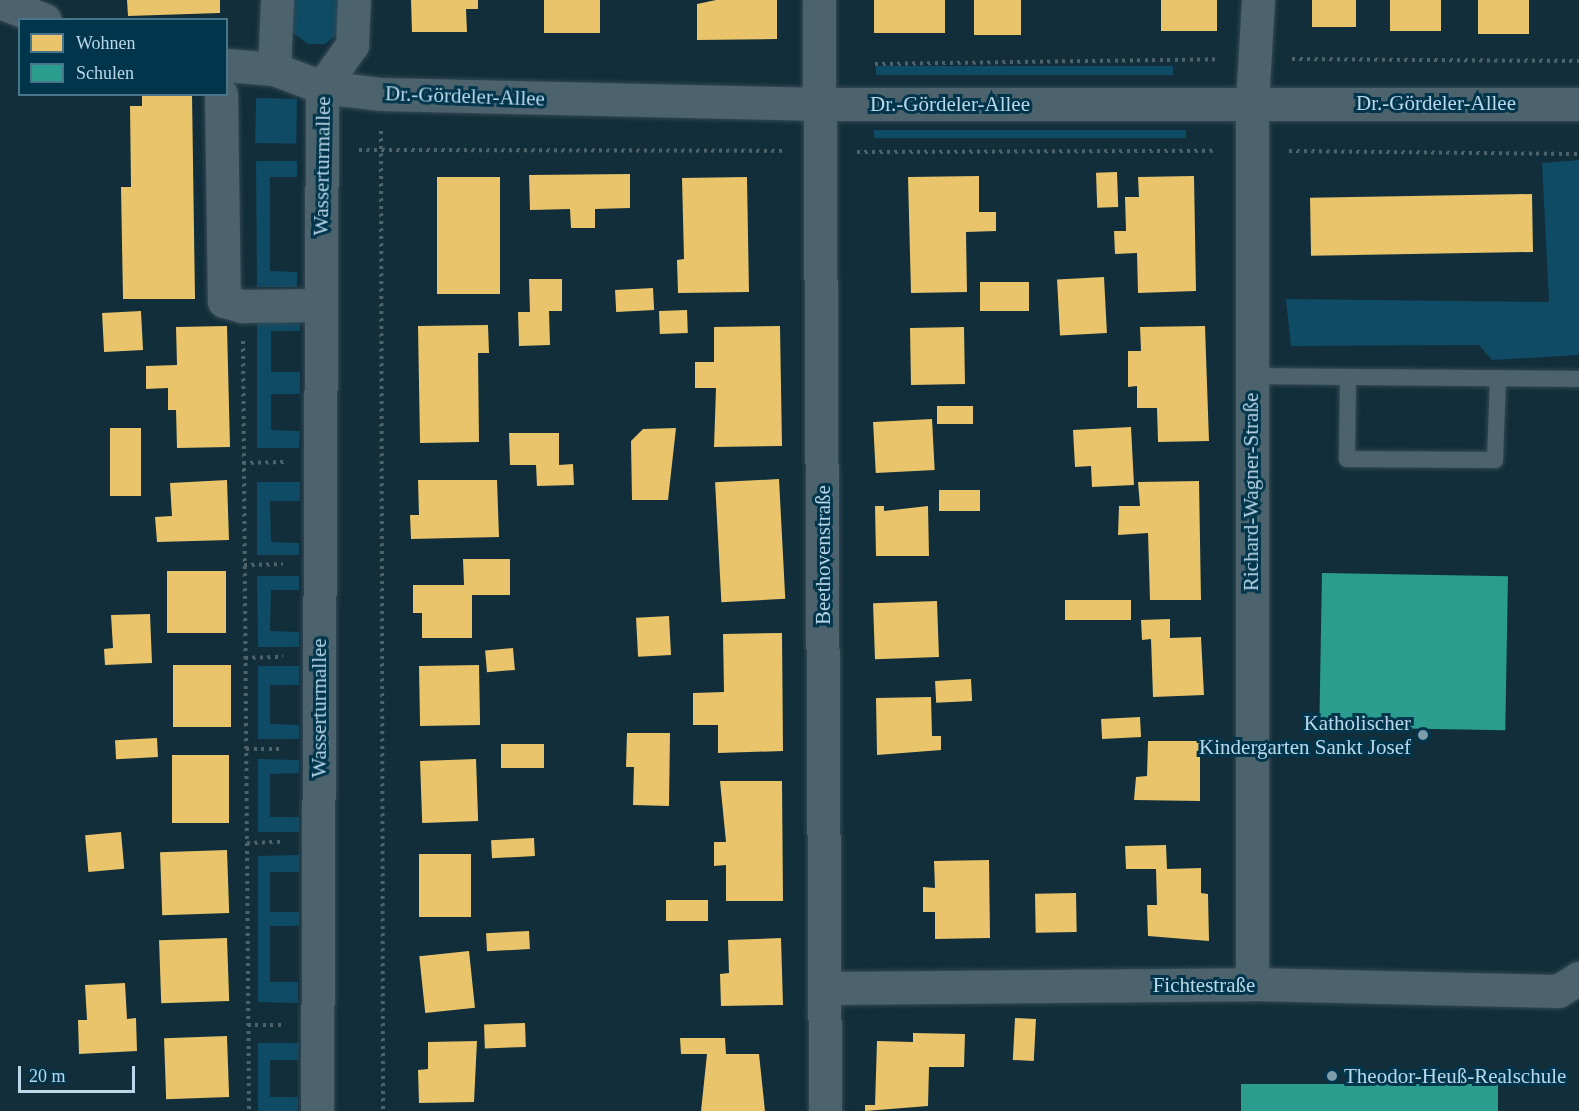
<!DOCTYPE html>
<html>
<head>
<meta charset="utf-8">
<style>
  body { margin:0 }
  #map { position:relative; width:1579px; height:1111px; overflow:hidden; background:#112e3a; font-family:Georgia,serif }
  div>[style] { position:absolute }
  .green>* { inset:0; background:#0f4b64; transform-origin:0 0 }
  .homes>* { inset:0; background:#e9c46a; transform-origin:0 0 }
  .schools>* { inset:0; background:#2a9d8f; transform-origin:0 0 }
  .path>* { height:4px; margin-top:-2px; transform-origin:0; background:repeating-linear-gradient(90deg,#4d626b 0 3px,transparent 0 7.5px) }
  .roads { filter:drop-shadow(0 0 2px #354954) drop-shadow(0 0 2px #354954) }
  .lane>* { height:16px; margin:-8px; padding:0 8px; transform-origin:8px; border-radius:8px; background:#4c636d }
  .street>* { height:33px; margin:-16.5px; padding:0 16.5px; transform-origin:16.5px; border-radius:16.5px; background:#4c636d }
  .dots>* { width:16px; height:16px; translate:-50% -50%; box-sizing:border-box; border:3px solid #00354b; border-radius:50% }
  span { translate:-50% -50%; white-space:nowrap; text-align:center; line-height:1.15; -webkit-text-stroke:6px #00354b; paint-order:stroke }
  .street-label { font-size:21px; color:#bad8ea }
  .poi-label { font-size:21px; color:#bad8ea }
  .right { translate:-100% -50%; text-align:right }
  .left { translate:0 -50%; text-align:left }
  .legend { position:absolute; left:18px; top:18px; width:210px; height:78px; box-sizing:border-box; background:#00354b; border:2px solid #4a768b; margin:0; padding:8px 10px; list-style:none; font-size:18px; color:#bad8ea }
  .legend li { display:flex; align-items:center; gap:12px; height:30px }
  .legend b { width:30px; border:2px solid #4a768b }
  .scale { position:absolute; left:18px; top:1066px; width:117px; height:27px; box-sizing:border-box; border:3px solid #bad8ea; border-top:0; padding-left:8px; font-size:18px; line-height:21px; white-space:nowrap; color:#bad8ea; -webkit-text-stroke:4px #00354b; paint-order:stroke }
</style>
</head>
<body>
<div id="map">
  <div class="green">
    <i style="clip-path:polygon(292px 0,340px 0,340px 32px,325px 44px,308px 44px,292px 32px)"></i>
    <i style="left:876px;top:66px;width:297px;height:9px"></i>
    <i style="left:256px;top:98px;width:41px;height:45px;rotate:1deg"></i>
    <i style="left:1186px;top:130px;width:8px;height:312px;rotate:90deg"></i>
    <i style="clip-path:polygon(1579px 160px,1579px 355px,1492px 360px,1479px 345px,1291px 346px,1286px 299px,1549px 302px,1542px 163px)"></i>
    <i style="clip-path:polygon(256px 161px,297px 161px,297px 177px,270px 177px,270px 271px,297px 272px,297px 287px,257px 287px)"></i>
    <i style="clip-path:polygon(257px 316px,300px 316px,300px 331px,271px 331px,271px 372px,300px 372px,300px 394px,271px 394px,271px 430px,300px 431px,299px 448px,257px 448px)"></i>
    <i style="clip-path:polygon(257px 482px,300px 482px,300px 501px,270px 501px,271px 542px,299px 543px,299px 555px,257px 555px)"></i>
    <i style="clip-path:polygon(257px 576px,299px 576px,299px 590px,271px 590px,270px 631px,299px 632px,299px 647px,258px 647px)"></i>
    <i style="clip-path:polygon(258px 666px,299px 666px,299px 685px,270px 685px,270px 724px,299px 725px,299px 739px,258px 739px)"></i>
    <i style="clip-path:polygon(258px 759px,299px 760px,299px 773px,270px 774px,270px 817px,299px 817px,299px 832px,258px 832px)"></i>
    <i style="clip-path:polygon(299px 855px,299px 872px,270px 872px,270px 912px,299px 912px,299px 926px,270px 926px,270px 982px,298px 982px,298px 1003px,258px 1002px,258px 856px)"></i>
    <i style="clip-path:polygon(258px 1043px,299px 1043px,298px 1060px,270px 1060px,270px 1097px,298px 1097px,298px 1111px,258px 1111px)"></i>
  </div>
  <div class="homes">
    <i style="clip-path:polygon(127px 0,220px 0,220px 13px,128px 16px)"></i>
    <i style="clip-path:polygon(411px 0,478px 0,478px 9px,466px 9px,467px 32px,412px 32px)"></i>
    <i style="left:544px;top:0;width:56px;height:33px"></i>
    <i style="clip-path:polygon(716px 0,777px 0,777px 39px,697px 40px,697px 4px)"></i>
    <i style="left:874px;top:0;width:71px;height:33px"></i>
    <i style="left:974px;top:0;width:47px;height:35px"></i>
    <i style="left:1161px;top:0;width:56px;height:31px"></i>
    <i style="left:1312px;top:0;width:44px;height:27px"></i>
    <i style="left:1390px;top:0;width:51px;height:31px"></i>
    <i style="left:1478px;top:0;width:51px;height:34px"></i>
    <i style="clip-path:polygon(142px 94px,192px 94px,195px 299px,123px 299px,121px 187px,131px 187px,130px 106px,142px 106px)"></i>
    <i style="left:1117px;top:172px;width:35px;height:21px;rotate:88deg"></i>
    <i style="clip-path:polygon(630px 174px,630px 208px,595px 209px,595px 228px,571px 228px,570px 209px,530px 210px,529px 175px)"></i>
    <i style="clip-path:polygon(979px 176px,979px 212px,996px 212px,996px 231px,966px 232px,967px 292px,911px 293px,908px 177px)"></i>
    <i style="clip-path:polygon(1194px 176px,1196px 291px,1138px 293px,1137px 253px,1115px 254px,1114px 231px,1126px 231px,1125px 197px,1139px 197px,1138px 177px)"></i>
    <i style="left:500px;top:177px;width:117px;height:63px;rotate:90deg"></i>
    <i style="clip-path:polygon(747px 177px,749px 292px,678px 293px,677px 260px,684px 259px,682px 178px)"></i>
    <i style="left:1532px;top:194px;width:58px;height:222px;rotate:89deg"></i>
    <i style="left:1104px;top:277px;width:56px;height:47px;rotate:87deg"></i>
    <i style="clip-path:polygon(529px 279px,562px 279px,562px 311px,549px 311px,550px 345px,519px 346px,518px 312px,530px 312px)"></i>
    <i style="left:1029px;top:282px;width:29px;height:49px;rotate:90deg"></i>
    <i style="left:653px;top:288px;width:22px;height:38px;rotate:87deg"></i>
    <i style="left:687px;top:310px;width:23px;height:28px;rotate:88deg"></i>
    <i style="left:141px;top:311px;width:39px;height:39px;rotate:87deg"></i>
    <i style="clip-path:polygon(488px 325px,489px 353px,478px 353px,479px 442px,420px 443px,418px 326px)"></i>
    <i style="clip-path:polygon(227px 326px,230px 447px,177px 448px,176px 410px,168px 410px,168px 388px,146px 389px,146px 366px,177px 365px,176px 327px)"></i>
    <i style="clip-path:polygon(780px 326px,782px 446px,714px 447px,716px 388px,695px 388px,695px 362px,714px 362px,714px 327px)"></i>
    <i style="clip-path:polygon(1205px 326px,1209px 441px,1158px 442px,1157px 408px,1137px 408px,1137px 386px,1128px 387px,1128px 351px,1141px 351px,1140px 327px)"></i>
    <i style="left:964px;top:327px;width:57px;height:54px;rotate:89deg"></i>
    <i style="left:973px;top:406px;width:18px;height:36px;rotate:90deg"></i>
    <i style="left:932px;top:419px;width:51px;height:59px;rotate:87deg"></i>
    <i style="clip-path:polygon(1131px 427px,1134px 485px,1092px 487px,1091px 466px,1075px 467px,1073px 430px)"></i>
    <i style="left:110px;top:428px;width:31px;height:68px"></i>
    <i style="clip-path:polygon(676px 428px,668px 500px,632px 500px,631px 441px,643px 429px)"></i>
    <i style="clip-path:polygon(509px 433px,559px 433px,559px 465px,573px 464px,574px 485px,537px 486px,536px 465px,510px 465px)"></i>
    <i style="left:779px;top:479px;width:120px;height:64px;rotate:87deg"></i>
    <i style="clip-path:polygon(227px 480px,229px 540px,157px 542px,155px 517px,172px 516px,170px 483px)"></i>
    <i style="clip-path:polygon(418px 480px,497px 480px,499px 537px,411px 539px,410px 515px,419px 515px)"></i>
    <i style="clip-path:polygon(1199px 481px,1201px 600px,1150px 600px,1148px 533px,1118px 535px,1119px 506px,1140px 506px,1138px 482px)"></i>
    <i style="left:939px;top:490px;width:41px;height:21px"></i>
    <i style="clip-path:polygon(875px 506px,884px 506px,884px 511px,928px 506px,929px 556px,876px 556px)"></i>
    <i style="clip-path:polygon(463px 559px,510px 559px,510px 595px,472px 595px,472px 638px,422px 638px,422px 613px,413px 613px,413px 585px,464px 585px)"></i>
    <i style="left:167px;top:571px;width:59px;height:62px"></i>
    <i style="left:1065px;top:600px;width:66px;height:20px"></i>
    <i style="left:937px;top:601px;width:56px;height:64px;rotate:88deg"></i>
    <i style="clip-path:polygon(150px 614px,152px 663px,105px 665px,104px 649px,113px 648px,111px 615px)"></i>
    <i style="left:669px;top:616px;width:39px;height:33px;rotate:87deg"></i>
    <i style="clip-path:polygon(1170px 619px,1170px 638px,1201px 637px,1204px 695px,1153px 697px,1151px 639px,1142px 640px,1141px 620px)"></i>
    <i style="clip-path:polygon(782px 633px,783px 751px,718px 753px,718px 725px,693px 725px,693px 693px,724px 692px,723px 634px)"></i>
    <i style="left:513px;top:648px;width:22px;height:28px;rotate:85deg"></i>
    <i style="left:173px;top:665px;width:58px;height:62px"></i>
    <i style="left:479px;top:665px;width:60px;height:60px;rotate:89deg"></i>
    <i style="left:971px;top:679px;width:22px;height:36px;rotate:87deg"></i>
    <i style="clip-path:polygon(931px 697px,932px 736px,941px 736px,941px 750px,877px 755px,876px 698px)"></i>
    <i style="left:1140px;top:717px;width:20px;height:39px;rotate:87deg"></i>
    <i style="clip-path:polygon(627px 733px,670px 733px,669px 806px,633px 805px,634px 767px,626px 767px)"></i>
    <i style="left:157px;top:738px;width:19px;height:42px;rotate:87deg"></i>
    <i style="clip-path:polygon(1148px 741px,1200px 741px,1200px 801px,1134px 800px,1136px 777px,1147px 776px)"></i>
    <i style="left:501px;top:744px;width:43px;height:24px"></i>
    <i style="left:172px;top:755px;width:57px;height:68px"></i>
    <i style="left:476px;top:759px;width:62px;height:56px;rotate:88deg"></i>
    <i style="clip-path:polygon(720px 781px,782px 781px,783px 901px,726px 901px,726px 865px,714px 866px,714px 842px,726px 842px)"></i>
    <i style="left:121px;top:832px;width:37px;height:36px;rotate:85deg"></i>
    <i style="left:534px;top:838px;width:18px;height:43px;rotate:87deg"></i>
    <i style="clip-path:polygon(1166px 845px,1167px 869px,1201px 868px,1201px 893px,1208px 894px,1209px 941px,1148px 936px,1147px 905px,1157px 905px,1156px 869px,1126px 869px,1125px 846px)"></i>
    <i style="left:227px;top:850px;width:63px;height:67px;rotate:88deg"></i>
    <i style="left:419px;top:854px;width:52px;height:63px"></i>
    <i style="clip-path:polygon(989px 860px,990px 938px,935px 939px,935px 912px,923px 912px,923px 887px,935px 888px,934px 861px)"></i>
    <i style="left:1076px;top:893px;width:39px;height:41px;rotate:89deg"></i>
    <i style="left:708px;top:900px;width:21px;height:42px;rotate:90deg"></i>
    <i style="left:529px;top:931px;width:18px;height:43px;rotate:87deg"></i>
    <i style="left:227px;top:938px;width:63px;height:68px;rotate:88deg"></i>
    <i style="clip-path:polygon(781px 938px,783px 1005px,721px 1006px,720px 974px,729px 973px,728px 940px)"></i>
    <i style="left:469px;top:951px;width:57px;height:50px;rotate:84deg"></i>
    <i style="clip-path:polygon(125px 983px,127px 1019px,136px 1018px,137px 1051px,79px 1054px,78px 1020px,87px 1020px,85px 985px)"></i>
    <i style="left:1015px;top:1018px;width:21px;height:42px;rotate:3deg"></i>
    <i style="left:525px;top:1023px;width:24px;height:41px;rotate:88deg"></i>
    <i style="clip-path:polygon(913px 1033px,965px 1034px,964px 1067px,929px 1067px,928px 1106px,865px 1111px,865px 1105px,875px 1105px,877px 1041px,913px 1042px)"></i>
    <i style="left:227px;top:1036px;width:61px;height:63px;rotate:88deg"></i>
    <i style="clip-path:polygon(680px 1038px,725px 1038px,726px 1054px,759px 1054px,765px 1111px,701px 1111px,707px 1054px,681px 1054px)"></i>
    <i style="clip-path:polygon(477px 1041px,474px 1102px,419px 1103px,418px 1070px,428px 1069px,428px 1042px)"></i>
  </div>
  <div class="schools">
    <i style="left:1322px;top:573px;width:186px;height:154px;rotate:1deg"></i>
    <i style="left:1241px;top:1084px;width:257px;height:27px"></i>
  </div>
  <div class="path">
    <i style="left:1292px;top:59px;width:287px;rotate:0.4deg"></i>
    <i style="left:875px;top:64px;width:344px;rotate:-0.8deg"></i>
    <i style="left:381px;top:131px;width:980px;rotate:89.88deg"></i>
    <i style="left:359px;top:150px;width:424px;rotate:0.1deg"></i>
    <i style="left:1289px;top:151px;width:290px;rotate:0.6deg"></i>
    <i style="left:857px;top:152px;width:358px;rotate:-0.2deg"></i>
    <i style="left:243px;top:341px;width:770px;rotate:89.55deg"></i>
    <i style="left:243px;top:463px;width:42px;rotate:-1.4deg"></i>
    <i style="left:244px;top:565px;width:39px;rotate:-1deg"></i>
    <i style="left:245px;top:658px;width:38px;rotate:-2deg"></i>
    <i style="left:246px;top:749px;width:38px"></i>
    <i style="left:247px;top:843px;width:35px;rotate:-2deg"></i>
    <i style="left:248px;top:1025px;width:33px"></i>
  </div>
  <div class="roads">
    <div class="lane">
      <i style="left:1251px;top:376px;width:328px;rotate:0.5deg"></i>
      <i style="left:1348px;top:377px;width:82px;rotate:90.7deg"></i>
      <i style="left:1347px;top:459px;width:148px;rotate:0.4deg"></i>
      <i style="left:1495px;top:460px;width:82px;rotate:-87.9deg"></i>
    </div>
    <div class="street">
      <i style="left:819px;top:0;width:1111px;rotate:89.69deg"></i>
      <i style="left:0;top:2px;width:48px;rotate:21.8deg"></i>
      <i style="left:226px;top:65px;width:48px;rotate:4.8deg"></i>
      <i style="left:274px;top:69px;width:51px;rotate:20.6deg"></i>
      <i style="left:322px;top:87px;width:58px;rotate:6.9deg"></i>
      <i style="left:380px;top:94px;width:441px;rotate:1.3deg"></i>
      <i style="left:821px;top:104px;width:758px"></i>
      <i style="left:274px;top:69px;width:69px;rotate:-87.5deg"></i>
      <i style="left:221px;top:94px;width:207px;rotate:89.2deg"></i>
      <i style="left:224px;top:301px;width:19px;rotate:16deg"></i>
      <i style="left:242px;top:306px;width:79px;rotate:-0.7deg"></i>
      <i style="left:1252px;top:984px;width:882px;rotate:-90deg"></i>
      <i style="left:1252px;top:102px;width:102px;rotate:-86.6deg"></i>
      <i style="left:825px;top:988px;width:427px;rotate:-0.5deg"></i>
      <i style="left:1252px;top:984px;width:306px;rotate:1.3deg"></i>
      <i style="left:1558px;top:991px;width:25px;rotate:-32deg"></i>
      <i style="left:317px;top:1111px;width:1024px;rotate:-89.72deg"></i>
      <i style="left:322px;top:87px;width:52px;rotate:-54.5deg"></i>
      <i style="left:352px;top:45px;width:45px;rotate:-87.5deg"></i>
    </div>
  </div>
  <div class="dots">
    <i style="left:1423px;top:735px;background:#7f9cac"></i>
    <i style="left:1332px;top:1076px;background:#7f9cac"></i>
  </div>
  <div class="street-label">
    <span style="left:465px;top:96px;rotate:2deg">Dr.-Gördeler-Allee</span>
    <span style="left:1436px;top:103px">Dr.-Gördeler-Allee</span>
    <span style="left:950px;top:104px">Dr.-Gördeler-Allee</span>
    <span style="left:322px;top:166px;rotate:-89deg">Wasserturmallee</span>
    <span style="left:1251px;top:492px;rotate:-90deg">Richard-Wagner-Straße</span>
    <span style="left:823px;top:555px;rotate:-90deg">Beethovenstraße</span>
    <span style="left:319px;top:708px;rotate:-90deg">Wasserturmallee</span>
    <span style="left:1204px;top:985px">Fichtestraße</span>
  </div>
  <div class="poi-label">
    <span class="right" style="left:1411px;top:735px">Katholischer<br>Kindergarten Sankt Josef</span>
    <span class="left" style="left:1344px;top:1076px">Theodor-Heuß-Realschule</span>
  </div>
  <ul class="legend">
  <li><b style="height:16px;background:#e9c46a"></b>Wohnen</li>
  <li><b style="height:16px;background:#2a9d8f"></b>Schulen</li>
  </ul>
  <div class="scale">20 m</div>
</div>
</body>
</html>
